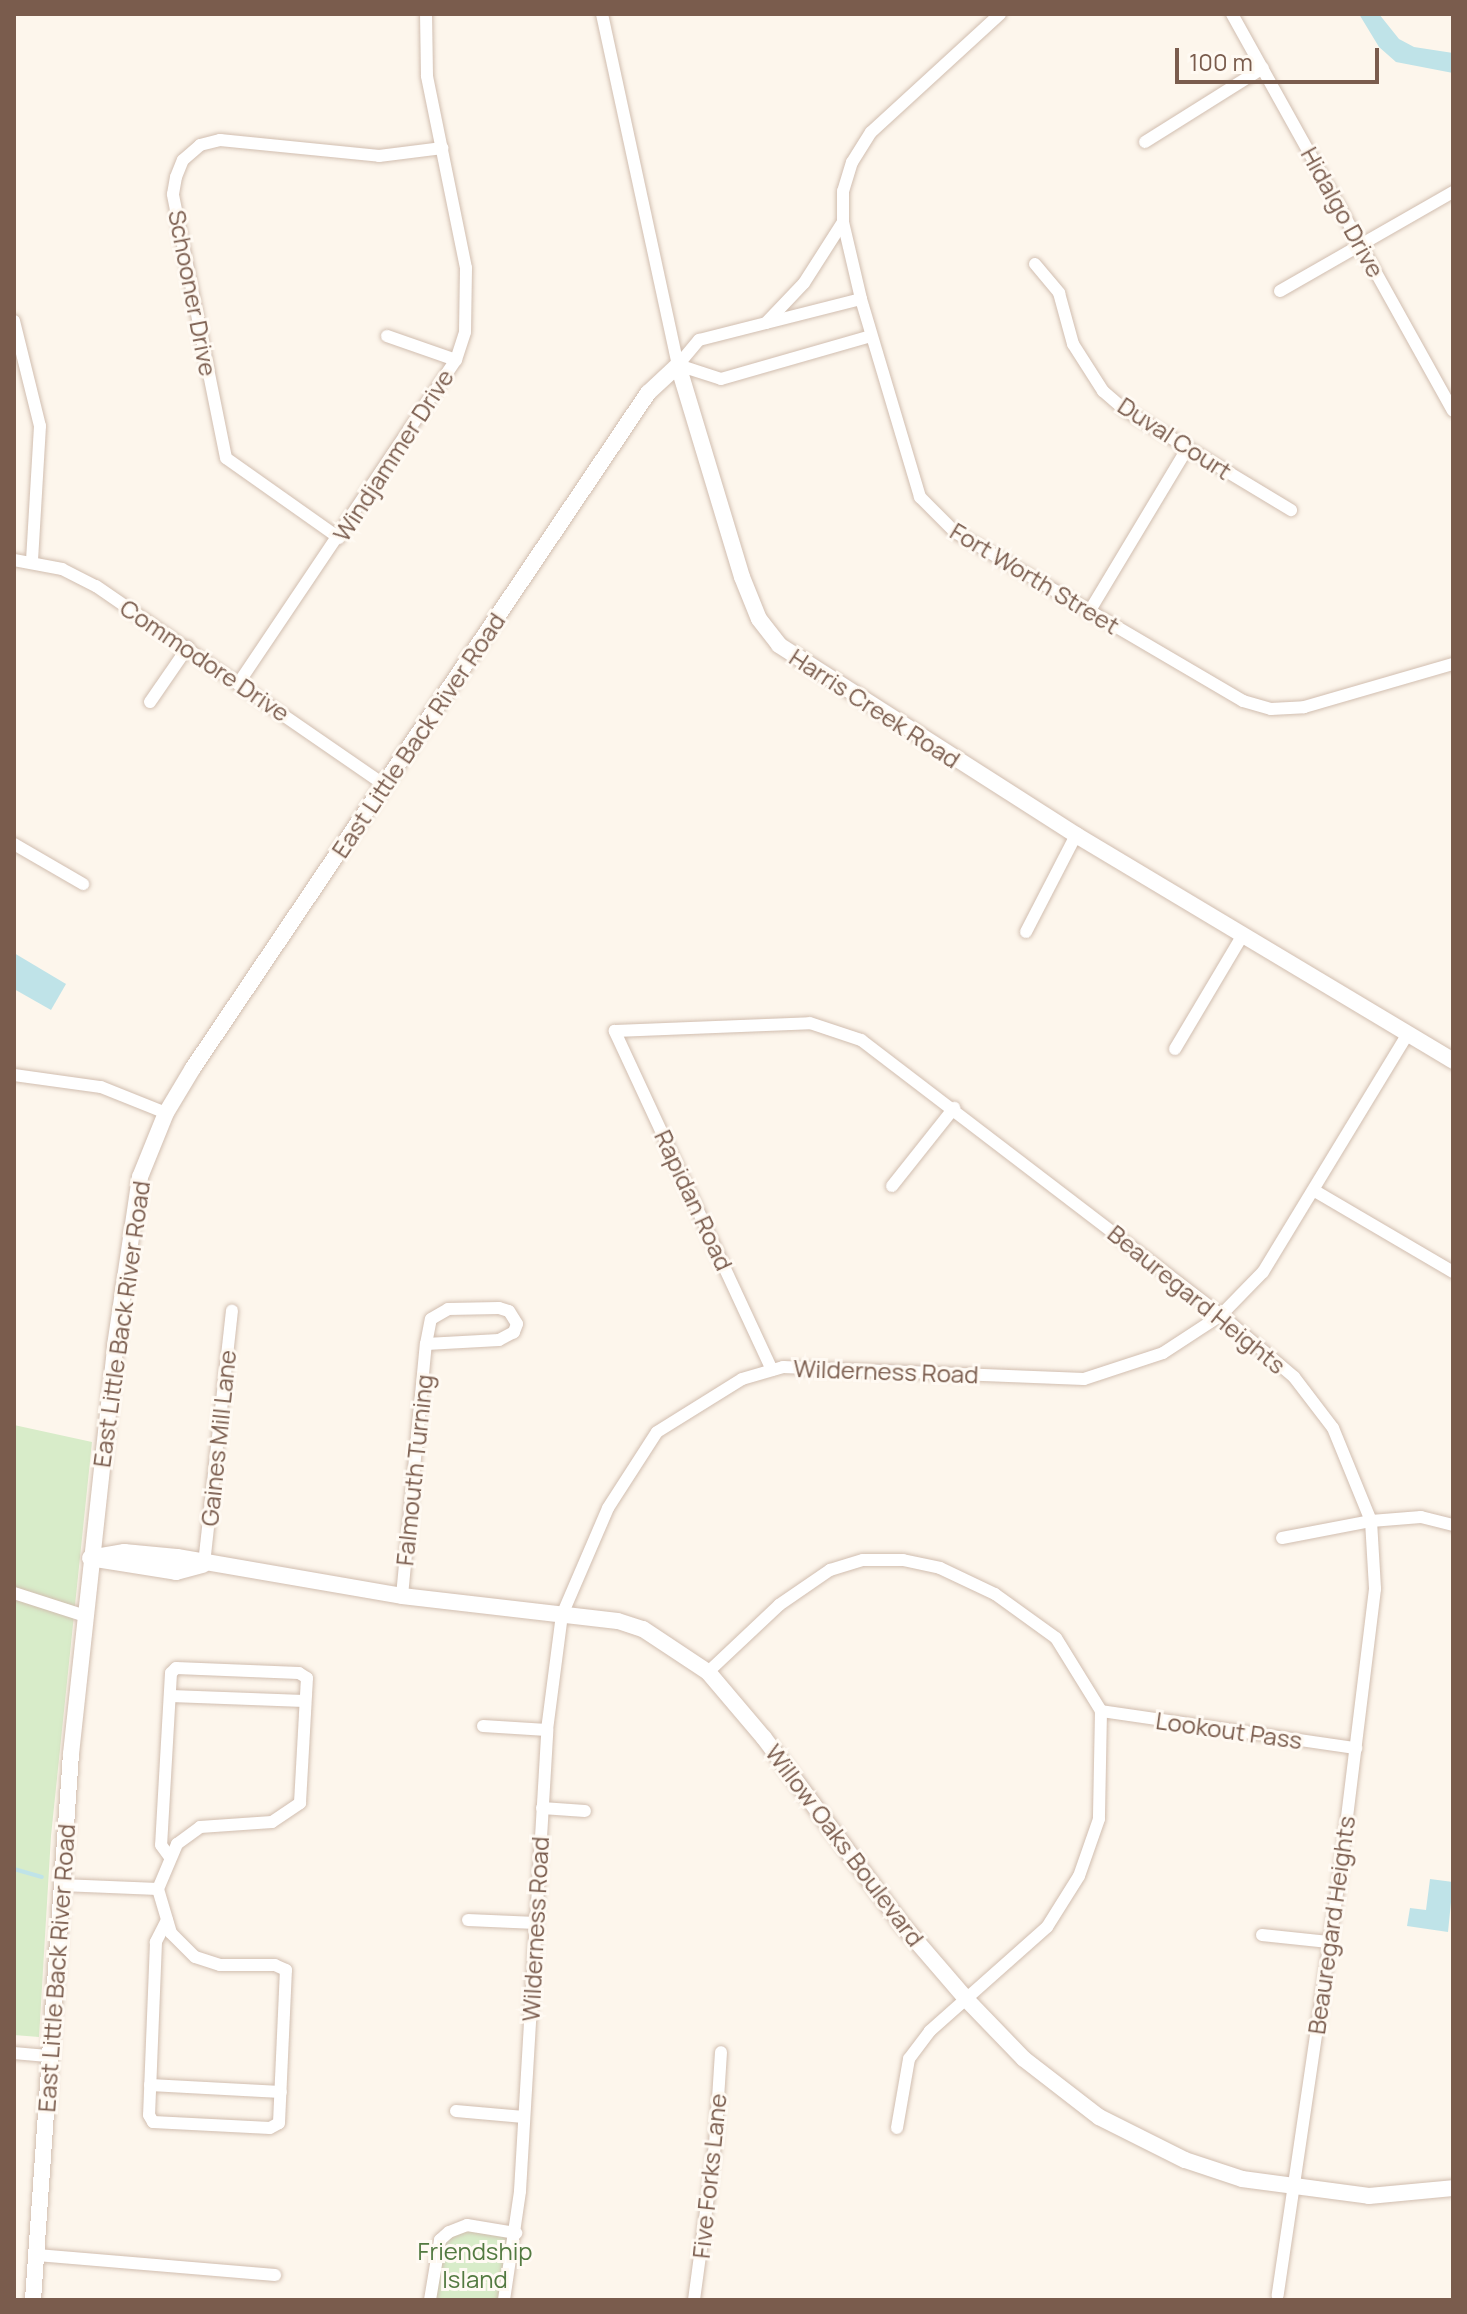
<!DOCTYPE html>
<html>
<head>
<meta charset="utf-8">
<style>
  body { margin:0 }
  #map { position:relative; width:1467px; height:2314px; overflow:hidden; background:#fdf6ec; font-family:Manrope,sans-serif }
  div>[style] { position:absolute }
  .green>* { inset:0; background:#d8ecc9 }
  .water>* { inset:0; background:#bfe3e8 }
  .stream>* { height:4px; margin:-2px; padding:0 2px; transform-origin:2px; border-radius:2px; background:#bfe3e8 }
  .roads { filter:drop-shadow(0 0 2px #d1beb0) drop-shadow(0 0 2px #d1beb0) }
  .street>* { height:12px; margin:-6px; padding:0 6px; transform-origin:6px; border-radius:6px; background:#fff }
  .secondary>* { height:16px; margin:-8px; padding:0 8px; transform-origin:8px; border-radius:8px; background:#fff }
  span { translate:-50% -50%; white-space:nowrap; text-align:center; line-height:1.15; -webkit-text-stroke:6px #fffaf3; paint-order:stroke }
  .street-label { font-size:24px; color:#7a5c4d }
  .park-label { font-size:24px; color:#537a41 }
  .frame { position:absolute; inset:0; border:16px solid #7a5c4d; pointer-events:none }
  .scale { position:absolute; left:1175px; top:48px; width:204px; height:36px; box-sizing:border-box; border:4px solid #7a5c4d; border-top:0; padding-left:10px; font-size:24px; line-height:28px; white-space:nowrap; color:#7a5c4d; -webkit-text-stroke:6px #fffaf3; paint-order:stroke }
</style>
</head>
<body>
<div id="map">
  <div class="green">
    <i style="clip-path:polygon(14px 1425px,92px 1442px,51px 1836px,39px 2037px,14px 2035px)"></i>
    <i style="clip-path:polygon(457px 2227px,516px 2233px,504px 2300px,431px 2300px,440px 2240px)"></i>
  </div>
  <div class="water">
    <i style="clip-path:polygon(1359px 14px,1379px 14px,1399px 39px,1414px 47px,1453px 53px,1453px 73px,1396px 62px,1379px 47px)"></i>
    <i style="clip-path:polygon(14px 953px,66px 984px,51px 1010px,14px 989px)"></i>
    <i style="clip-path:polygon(1430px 1879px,1453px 1882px,1448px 1932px,1407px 1926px,1410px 1908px,1426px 1910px)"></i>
  </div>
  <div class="stream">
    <i style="left:14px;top:1869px;width:29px;rotate:16deg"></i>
  </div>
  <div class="roads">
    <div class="street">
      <i style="left:602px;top:14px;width:359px;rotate:77.8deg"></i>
      <i style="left:1000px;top:14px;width:175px;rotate:137.5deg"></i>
      <i style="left:871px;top:132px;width:36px;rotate:122deg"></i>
      <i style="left:852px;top:162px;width:30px;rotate:107deg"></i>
      <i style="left:843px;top:191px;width:31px;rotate:90deg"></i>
      <i style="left:843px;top:222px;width:79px;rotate:76.8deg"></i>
      <i style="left:861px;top:299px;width:207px;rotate:73.4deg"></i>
      <i style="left:920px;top:497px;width:49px;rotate:45deg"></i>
      <i style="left:955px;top:532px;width:334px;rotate:30.4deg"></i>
      <i style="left:1243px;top:701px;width:29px;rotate:16deg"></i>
      <i style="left:1271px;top:709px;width:33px;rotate:-3deg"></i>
      <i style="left:1304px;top:707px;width:155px;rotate:-16.1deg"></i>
      <i style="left:1232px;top:14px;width:454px;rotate:60.9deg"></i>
      <i style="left:1145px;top:142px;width:139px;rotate:-32.1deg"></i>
      <i style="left:1035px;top:264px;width:38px;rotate:50deg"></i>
      <i style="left:1059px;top:293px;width:53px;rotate:74.6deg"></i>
      <i style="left:1073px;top:344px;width:56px;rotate:57.4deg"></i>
      <i style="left:1103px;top:391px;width:29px;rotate:41deg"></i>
      <i style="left:1125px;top:410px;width:194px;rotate:31.1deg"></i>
      <i style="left:1280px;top:291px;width:199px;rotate:-29.8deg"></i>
      <i style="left:14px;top:321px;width:108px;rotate:76.1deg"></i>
      <i style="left:40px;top:426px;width:135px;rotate:93.4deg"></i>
      <i style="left:766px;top:323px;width:55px;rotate:-46.5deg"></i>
      <i style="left:804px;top:283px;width:72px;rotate:-57.4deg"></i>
      <i style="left:387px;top:336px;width:73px;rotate:19.2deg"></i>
      <i style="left:678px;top:365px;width:45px;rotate:18deg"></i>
      <i style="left:721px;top:379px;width:156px;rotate:-16deg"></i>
      <i style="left:678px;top:365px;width:33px;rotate:-50deg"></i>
      <i style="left:699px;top:340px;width:167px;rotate:-14.2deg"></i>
      <i style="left:339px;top:538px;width:138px;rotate:-144.7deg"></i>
      <i style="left:226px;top:458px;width:269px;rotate:-101.4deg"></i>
      <i style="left:173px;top:194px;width:17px;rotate:-80deg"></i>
      <i style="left:176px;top:177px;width:18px;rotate:-68deg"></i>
      <i style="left:183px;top:160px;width:23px;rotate:-41deg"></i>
      <i style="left:200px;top:145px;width:21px;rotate:-14deg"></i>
      <i style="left:220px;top:140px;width:160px;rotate:5.7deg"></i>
      <i style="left:379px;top:156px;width:64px;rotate:-7.2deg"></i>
      <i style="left:14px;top:560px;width:49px;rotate:10.6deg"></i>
      <i style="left:62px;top:569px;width:38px;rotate:27deg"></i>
      <i style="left:96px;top:586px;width:351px;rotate:34.6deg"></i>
      <i style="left:1089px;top:612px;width:190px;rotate:-59deg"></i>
      <i style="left:240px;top:681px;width:387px;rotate:-56.1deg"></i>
      <i style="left:456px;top:360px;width:29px;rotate:-72deg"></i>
      <i style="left:465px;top:332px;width:64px;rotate:-89.1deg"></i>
      <i style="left:466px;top:268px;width:196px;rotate:-101.5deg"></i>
      <i style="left:427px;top:76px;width:62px;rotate:-90.9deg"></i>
      <i style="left:150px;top:702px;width:67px;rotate:-55.4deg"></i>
      <i style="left:14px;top:844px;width:80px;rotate:30.1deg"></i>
      <i style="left:1026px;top:932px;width:109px;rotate:-62.7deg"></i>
      <i style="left:1175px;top:1049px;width:131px;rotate:-59.3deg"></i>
      <i style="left:14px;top:1075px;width:88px;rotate:7.9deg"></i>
      <i style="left:101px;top:1087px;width:70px;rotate:21.8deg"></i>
      <i style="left:892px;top:1186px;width:100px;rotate:-51.5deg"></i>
      <i style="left:1315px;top:1191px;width:160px;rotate:30.4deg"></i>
      <i style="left:772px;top:1370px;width:374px;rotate:-114.9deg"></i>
      <i style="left:615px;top:1031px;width:195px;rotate:-2.3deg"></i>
      <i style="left:810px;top:1023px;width:54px;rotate:18.4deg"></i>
      <i style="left:861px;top:1040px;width:453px;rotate:37.4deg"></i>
      <i style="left:1221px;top:1315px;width:96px;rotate:40.3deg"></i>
      <i style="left:1294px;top:1377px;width:64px;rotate:52.6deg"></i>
      <i style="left:1333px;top:1428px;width:100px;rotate:67.8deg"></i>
      <i style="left:1371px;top:1521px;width:68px;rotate:86.6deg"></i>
      <i style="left:1375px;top:1589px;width:279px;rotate:97deg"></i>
      <i style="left:1341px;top:1866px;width:434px;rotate:98.4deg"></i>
      <i style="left:1282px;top:1538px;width:91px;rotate:-10.8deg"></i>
      <i style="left:1371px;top:1521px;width:50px;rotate:-4.6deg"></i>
      <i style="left:1421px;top:1517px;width:33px;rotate:14deg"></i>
      <i style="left:204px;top:1564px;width:255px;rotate:-83.7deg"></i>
      <i style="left:14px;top:1593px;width:75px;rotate:17.9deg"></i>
      <i style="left:402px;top:1596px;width:253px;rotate:-84.6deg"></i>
      <i style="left:426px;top:1344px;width:25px;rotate:-79deg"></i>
      <i style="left:431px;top:1319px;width:20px;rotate:-30deg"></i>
      <i style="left:448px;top:1309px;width:51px;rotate:-1.1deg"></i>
      <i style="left:499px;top:1308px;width:10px;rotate:17deg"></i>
      <i style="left:509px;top:1311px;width:15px;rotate:58deg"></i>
      <i style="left:517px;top:1324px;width:9px;rotate:111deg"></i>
      <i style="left:514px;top:1332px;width:17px;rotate:152deg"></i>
      <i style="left:499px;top:1340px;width:73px;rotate:176.9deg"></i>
      <i style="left:708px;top:1672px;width:98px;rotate:-43.3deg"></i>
      <i style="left:779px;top:1605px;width:62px;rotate:-34.5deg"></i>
      <i style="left:830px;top:1570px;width:34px;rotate:-17deg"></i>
      <i style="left:863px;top:1560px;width:40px"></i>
      <i style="left:903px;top:1560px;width:38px;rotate:12deg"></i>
      <i style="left:940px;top:1568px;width:61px;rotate:25.3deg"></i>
      <i style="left:995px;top:1594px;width:75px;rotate:35.8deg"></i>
      <i style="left:1056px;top:1638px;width:86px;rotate:58.3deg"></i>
      <i style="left:1101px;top:1711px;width:108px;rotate:91.1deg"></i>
      <i style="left:1099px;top:1819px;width:60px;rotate:109.3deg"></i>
      <i style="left:1079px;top:1876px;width:60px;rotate:122.1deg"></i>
      <i style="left:1047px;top:1927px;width:157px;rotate:138.4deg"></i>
      <i style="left:930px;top:2031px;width:35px;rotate:127deg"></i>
      <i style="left:909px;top:2059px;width:70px;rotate:99.9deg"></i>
      <i style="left:170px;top:1696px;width:135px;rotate:2.1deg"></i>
      <i style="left:1101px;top:1711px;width:258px;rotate:8.3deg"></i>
      <i style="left:483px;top:1726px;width:64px;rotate:3.6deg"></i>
      <i style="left:542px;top:1808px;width:43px;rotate:4deg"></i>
      <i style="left:61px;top:1885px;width:97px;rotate:2.4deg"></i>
      <i style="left:167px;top:1920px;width:25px;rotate:117deg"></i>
      <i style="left:156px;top:1942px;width:173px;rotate:92.3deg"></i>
      <i style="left:149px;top:2115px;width:8px;rotate:60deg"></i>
      <i style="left:153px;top:2122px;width:117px;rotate:2.9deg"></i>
      <i style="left:270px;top:2128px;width:10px;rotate:-29deg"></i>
      <i style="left:279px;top:2123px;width:153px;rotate:-87.4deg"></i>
      <i style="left:286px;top:1970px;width:12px;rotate:-156deg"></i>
      <i style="left:275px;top:1965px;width:55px;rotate:180deg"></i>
      <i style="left:220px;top:1965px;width:26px;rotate:-162deg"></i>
      <i style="left:195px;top:1957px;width:34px;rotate:-135deg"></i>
      <i style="left:171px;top:1933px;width:46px;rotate:-106.5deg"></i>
      <i style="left:158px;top:1889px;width:49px;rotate:-67.1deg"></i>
      <i style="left:177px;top:1844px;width:29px;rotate:-36deg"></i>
      <i style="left:200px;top:1827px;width:72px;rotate:-4deg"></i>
      <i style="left:272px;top:1822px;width:34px;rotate:-34deg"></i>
      <i style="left:300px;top:1803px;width:125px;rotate:-86.8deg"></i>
      <i style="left:307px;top:1678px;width:9px;rotate:-148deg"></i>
      <i style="left:299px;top:1673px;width:123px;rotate:-177.7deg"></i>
      <i style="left:176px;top:1668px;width:7px;rotate:135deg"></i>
      <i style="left:171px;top:1673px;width:172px;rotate:93.3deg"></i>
      <i style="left:161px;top:1845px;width:14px;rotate:54deg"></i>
      <i style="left:468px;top:1920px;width:68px;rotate:2.5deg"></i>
      <i style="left:1262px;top:1935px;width:67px;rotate:6deg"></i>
      <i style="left:14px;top:2053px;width:36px;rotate:5deg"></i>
      <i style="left:150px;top:2085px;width:131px;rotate:3.1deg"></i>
      <i style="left:456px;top:2111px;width:68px;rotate:5deg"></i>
      <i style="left:37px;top:2255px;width:239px;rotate:4.8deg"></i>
      <i style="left:430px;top:2300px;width:61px;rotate:-80.5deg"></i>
      <i style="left:440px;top:2240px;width:12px;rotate:-42deg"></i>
      <i style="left:449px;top:2232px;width:19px;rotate:-21deg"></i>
      <i style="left:467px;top:2225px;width:50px;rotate:9.3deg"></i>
      <i style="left:504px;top:2300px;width:110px;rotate:-81.6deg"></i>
      <i style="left:520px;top:2191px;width:462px;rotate:-86.6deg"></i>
      <i style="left:547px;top:1730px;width:116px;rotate:-82.6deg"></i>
      <i style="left:562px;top:1615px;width:116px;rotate:-66.7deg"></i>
      <i style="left:608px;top:1508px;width:90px;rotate:-57.2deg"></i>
      <i style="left:657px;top:1432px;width:100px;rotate:-31.9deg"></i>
      <i style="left:742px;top:1379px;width:43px;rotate:-16.3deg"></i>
      <i style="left:783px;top:1367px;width:301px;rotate:2.3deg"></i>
      <i style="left:1084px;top:1379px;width:83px;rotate:-18.2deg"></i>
      <i style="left:1163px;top:1353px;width:69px;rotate:-33.2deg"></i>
      <i style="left:1221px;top:1315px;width:60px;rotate:-45.7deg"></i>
      <i style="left:1263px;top:1272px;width:277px;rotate:-58.7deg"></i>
      <i style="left:694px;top:2300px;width:156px;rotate:-82.3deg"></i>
      <i style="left:715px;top:2145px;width:93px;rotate:-86.3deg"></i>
    </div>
    <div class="secondary">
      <i style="left:90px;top:1558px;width:35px;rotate:-10deg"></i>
      <i style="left:124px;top:1552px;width:53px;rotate:5.4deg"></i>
      <i style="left:177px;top:1557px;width:228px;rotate:9.8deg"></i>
      <i style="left:402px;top:1596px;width:217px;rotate:6.6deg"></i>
      <i style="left:618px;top:1621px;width:26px;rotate:18deg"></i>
      <i style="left:643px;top:1629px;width:78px;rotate:33.5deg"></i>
      <i style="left:708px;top:1672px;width:87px;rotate:49.7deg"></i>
      <i style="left:764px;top:1738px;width:229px;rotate:53.5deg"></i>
      <i style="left:900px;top:1922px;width:103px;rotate:49.3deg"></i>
      <i style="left:967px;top:2000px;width:82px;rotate:46deg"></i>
      <i style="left:1024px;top:2059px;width:95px;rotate:37.7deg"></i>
      <i style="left:1099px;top:2117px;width:96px;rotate:26.6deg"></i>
      <i style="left:1185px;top:2160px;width:60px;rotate:18.4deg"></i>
      <i style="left:1242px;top:2179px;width:128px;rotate:7.6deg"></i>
      <i style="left:1369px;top:2196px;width:84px;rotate:-5.4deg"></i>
      <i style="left:96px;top:1559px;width:81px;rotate:9.2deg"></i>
      <i style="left:176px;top:1572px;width:28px;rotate:-15deg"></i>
      <i style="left:33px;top:2300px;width:547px;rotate:-86.02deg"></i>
      <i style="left:71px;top:1754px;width:410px;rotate:-83.8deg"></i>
      <i style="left:115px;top:1346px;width:171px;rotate:-81.6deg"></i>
      <i style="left:140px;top:1177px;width:69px;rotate:-67.9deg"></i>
      <i style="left:166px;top:1113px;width:52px;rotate:-59deg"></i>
      <i style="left:193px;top:1068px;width:814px;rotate:-56.02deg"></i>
      <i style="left:648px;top:393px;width:41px;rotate:-43deg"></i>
      <i style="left:678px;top:365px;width:221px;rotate:73.2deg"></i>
      <i style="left:742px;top:577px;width:45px;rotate:68deg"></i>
      <i style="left:759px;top:619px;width:33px;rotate:52deg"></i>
      <i style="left:779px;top:645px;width:353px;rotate:32.6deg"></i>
      <i style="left:1076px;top:835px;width:440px;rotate:30.9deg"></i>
    </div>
  </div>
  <div class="street-label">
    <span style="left:1343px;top:212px;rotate:61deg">Hidalgo Drive</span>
    <span style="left:193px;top:293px;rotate:79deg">Schooner Drive</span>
    <span style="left:1175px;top:438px;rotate:33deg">Duval Court</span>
    <span style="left:393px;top:455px;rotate:-57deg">Windjammer Drive</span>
    <span style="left:1035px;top:578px;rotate:31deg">Fort Worth Street</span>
    <span style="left:205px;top:660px;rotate:34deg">Commodore Drive</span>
    <span style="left:875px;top:708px;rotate:33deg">Harris Creek Road</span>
    <span style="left:418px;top:735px;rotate:-56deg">East Little Back River Road</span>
    <span style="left:694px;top:1200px;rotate:65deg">Rapidan Road</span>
    <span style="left:1197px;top:1299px;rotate:39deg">Beauregard Heights</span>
    <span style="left:121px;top:1324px;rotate:-82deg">East Little Back River Road</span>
    <span style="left:886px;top:1371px;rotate:2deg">Wilderness Road</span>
    <span style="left:218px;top:1438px;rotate:-84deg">Gaines Mill Lane</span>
    <span style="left:414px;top:1470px;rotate:-84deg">Falmouth Turning</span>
    <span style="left:1229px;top:1730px;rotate:8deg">Lookout Pass</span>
    <span style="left:845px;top:1845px;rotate:53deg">Willow Oaks Boulevard</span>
    <span style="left:1331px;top:1925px;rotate:-82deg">Beauregard Heights</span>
    <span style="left:535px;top:1929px;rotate:-87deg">Wilderness Road</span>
    <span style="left:56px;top:1968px;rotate:-86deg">East Little Back River Road</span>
    <span style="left:709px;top:2176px;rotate:-84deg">Five Forks Lane</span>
  </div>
  <div class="park-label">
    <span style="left:475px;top:2265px">Friendship<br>Island</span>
  </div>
  <div class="frame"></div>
  <div class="scale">100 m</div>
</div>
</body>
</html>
